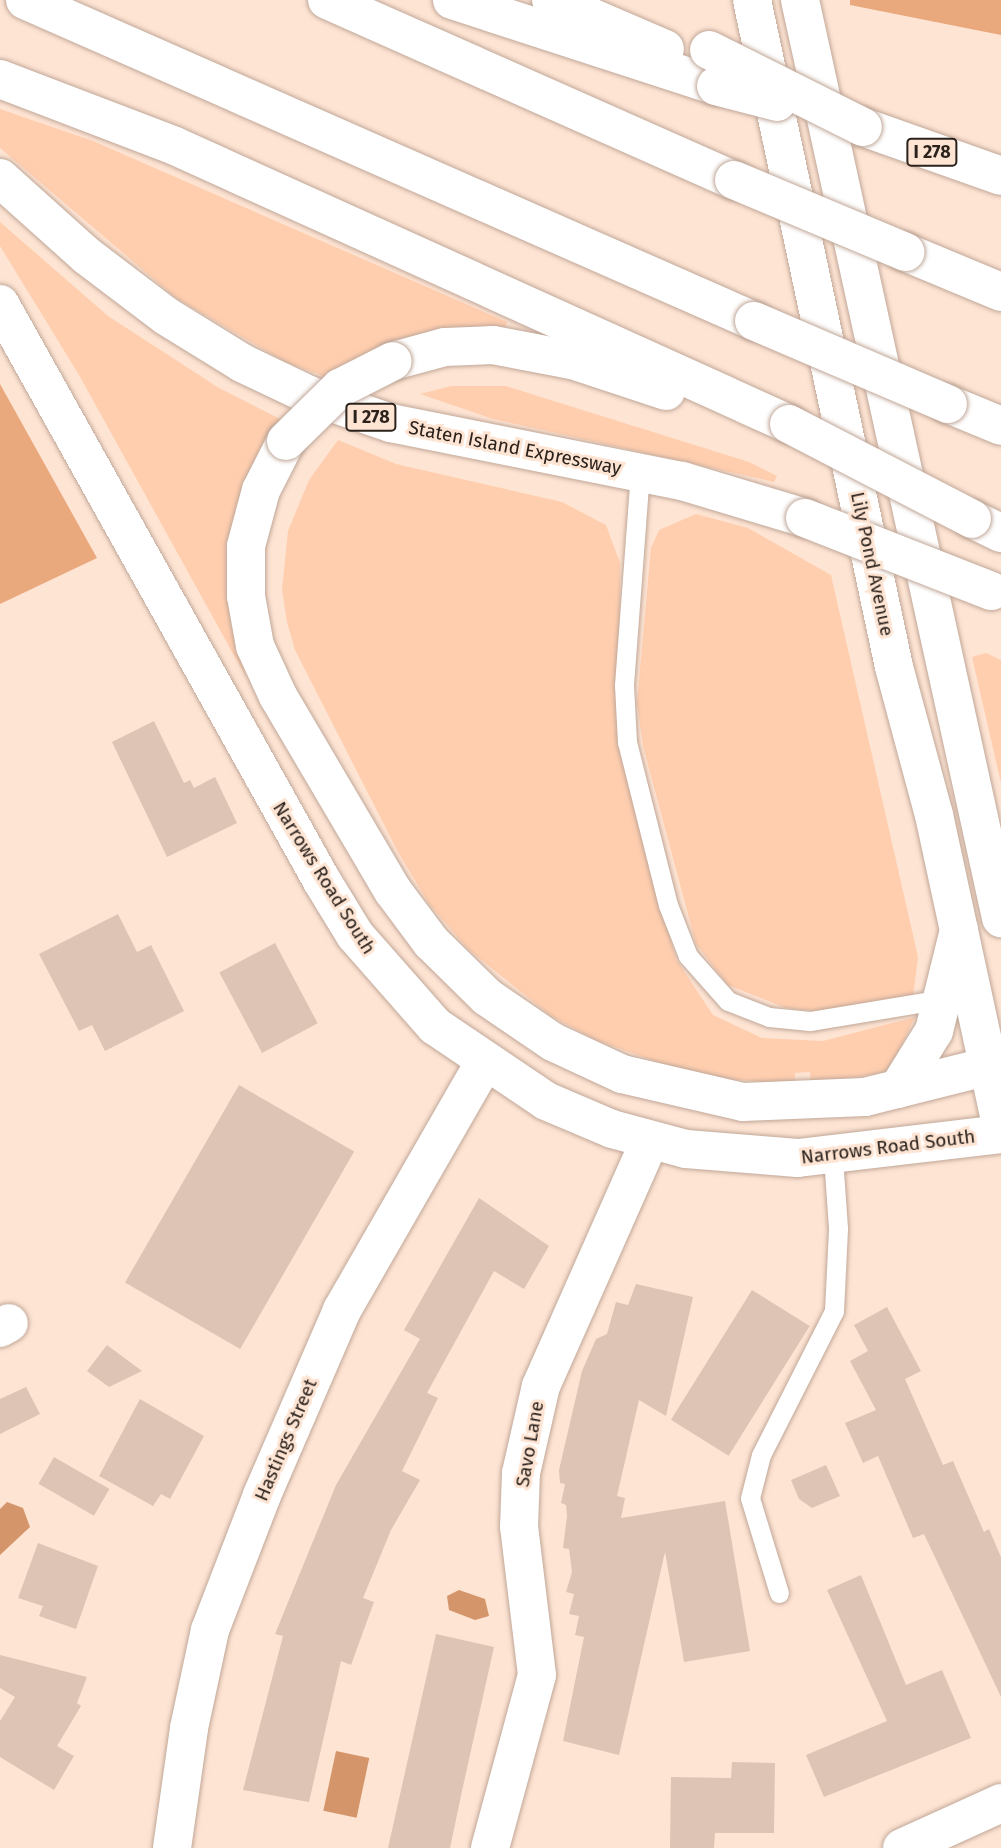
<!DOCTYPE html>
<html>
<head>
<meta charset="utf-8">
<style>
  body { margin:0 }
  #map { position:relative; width:1001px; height:1848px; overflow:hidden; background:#fee4d3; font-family:"Fira Sans",sans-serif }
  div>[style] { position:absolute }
  .green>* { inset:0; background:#ffceaf }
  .forest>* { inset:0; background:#eaa87d }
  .water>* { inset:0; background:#d5956b; transform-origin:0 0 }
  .building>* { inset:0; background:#dec4b4; transform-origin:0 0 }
  .roads { filter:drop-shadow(0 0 2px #c0a798) drop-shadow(0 0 2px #c0a798) }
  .lane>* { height:19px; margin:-9.5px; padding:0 9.5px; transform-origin:9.5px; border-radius:9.5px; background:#fff }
  .street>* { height:38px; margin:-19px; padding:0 19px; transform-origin:19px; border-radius:19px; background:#fff }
  .secondary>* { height:38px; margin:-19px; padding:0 19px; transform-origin:19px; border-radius:19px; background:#fff }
  .highway>* { height:38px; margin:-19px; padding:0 19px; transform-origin:19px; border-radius:19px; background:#fff }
  .bridges { filter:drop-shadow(0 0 2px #c0a798) drop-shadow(0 0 2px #c0a798) }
  .highway-bridge>* { height:38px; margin:-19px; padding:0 19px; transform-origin:19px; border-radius:19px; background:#fff }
  span { translate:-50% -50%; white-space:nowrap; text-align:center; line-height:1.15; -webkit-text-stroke:6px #fee4d3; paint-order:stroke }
  .shield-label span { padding:2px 5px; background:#fee4d3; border:2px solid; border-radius:5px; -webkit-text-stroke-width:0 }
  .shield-label { font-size:18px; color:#2b221c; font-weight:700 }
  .street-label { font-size:19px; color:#2b221c }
</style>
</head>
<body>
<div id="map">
  <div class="green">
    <i style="clip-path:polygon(0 109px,93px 141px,507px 322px,504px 331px,326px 377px,285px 362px,176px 298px,0 148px)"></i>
    <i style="clip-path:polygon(0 222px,108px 316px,219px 388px,284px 421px,247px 478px,228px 551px,231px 625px,246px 677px,79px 375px,0 246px)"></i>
    <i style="clip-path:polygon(451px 386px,506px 386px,749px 462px,777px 476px,774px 482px,493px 419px,420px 394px)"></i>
    <i style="clip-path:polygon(338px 440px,396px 464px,562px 502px,606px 525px,620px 563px,619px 743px,676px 959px,713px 1015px,762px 1038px,823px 1041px,915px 1017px,889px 1072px,811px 1084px,810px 1072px,795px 1073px,795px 1084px,712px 1078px,677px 1069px,598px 1041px,551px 1016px,468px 949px,429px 904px,398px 852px,295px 650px,287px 622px,282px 589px,288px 531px,309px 480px)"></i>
    <i style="clip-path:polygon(696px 514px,748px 528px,831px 575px,918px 957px,913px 997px,816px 1011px,786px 1008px,728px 985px,696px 944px,643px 746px,637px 703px,651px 548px,659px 530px)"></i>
    <i style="clip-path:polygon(986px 653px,1001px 660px,1001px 783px,972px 657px)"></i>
  </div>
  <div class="forest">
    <i style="clip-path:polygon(850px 0,1001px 0,1001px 35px,850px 5px)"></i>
    <i style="clip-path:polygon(0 384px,97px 558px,0 604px)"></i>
  </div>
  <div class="water">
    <i style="clip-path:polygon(7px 1502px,23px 1508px,30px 1527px,0 1555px,0 1509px)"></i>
    <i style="clip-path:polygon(459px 1590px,485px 1599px,489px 1616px,475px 1620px,449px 1610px,447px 1596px)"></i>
    <i style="left:336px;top:1751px;width:34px;height:61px;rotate:12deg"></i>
  </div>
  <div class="building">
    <i style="clip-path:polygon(154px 721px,184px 783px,190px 780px,194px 788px,215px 777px,237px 823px,167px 857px,112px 742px)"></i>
    <i style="clip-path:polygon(118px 914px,137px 952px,151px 945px,184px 1011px,105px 1051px,92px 1025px,79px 1031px,39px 954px)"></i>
    <i style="left:275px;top:943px;width:91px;height:63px;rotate:62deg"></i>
    <i style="left:239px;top:1085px;width:133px;height:228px;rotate:30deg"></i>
    <i style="clip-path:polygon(479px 1198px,549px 1246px,524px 1289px,494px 1271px,427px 1393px,438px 1398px,402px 1471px,420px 1480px,391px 1530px,363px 1598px,374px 1602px,351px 1665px,341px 1661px,309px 1802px,243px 1790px,283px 1636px,275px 1634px,336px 1485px,420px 1339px,404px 1330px)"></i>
    <i style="clip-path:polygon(636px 1284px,693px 1297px,666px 1416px,639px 1400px,617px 1496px,625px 1498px,621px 1518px,725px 1501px,750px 1651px,684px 1662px,665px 1552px,619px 1755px,563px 1741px,584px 1637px,575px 1635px,579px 1616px,569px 1614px,574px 1594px,566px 1592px,572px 1572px,569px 1549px,563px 1548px,567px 1516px,566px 1505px,561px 1503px,565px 1484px,560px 1483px,559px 1470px,582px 1371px,596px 1339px,607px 1334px,616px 1302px,628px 1305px)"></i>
    <i style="left:752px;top:1290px;width:68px;height:153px;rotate:32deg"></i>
    <i style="clip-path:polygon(887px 1307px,921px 1371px,905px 1379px,943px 1465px,953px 1461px,984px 1532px,989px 1529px,1001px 1557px,1001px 1697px,924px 1534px,913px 1538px,878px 1456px,863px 1463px,845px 1423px,876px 1410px,850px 1361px,868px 1351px,854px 1325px)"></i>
    <i style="clip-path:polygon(107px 1345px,142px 1371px,109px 1387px,87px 1371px)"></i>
    <i style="clip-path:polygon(26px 1387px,40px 1414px,0 1434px,0 1399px)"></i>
    <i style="clip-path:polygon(140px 1399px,204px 1436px,170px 1499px,161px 1494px,153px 1506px,99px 1476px)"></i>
    <i style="left:54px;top:1457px;width:64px;height:31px;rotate:30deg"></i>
    <i style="clip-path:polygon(826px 1465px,840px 1496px,812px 1508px,799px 1499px,791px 1480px)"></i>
    <i style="clip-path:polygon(38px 1543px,98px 1566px,76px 1629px,39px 1616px,43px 1606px,18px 1598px)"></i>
    <i style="clip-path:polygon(861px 1575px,906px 1685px,942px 1670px,971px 1738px,824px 1797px,806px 1755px,887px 1721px,827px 1590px)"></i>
    <i style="clip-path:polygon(436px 1634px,494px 1647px,462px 1791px,450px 1848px,388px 1848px)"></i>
    <i style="clip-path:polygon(0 1655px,87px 1677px,77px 1703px,81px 1706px,57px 1746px,74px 1756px,54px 1790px,0 1757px,0 1721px,15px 1697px,0 1688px)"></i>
    <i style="clip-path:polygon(732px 1762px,775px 1763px,774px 1833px,715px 1833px,714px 1848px,670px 1848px,671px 1777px,731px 1778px)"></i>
  </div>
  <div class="roads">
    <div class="lane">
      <i style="left:640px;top:472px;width:214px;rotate:94.3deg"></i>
      <i style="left:624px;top:685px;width:57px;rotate:87deg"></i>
      <i style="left:627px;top:742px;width:168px;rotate:75.9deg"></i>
      <i style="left:668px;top:905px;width:55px;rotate:68.6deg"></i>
      <i style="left:688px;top:956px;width:60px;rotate:48.4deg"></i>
      <i style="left:728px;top:1001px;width:44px;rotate:21.3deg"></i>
      <i style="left:769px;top:1017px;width:41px;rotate:5.6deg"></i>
      <i style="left:810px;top:1021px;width:135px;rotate:-9.4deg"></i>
      <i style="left:779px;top:1593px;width:99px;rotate:-107deg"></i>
      <i style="left:750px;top:1498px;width:44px;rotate:-75.7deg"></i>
      <i style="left:761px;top:1455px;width:161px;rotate:-63.1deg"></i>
      <i style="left:834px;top:1311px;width:83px;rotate:-87.2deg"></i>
      <i style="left:838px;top:1228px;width:71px;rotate:-94deg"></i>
    </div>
    <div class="street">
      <i style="left:0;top:1328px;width:10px;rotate:-29deg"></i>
      <i style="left:172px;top:1848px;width:121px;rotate:-81.9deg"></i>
      <i style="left:189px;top:1728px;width:100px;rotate:-77.9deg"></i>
      <i style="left:210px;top:1630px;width:145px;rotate:-68.9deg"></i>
      <i style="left:262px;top:1495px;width:202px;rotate:-66.6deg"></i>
      <i style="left:342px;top:1310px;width:285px;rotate:-60.1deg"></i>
      <i style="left:490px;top:1848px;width:179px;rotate:-74.8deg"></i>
      <i style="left:537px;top:1675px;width:149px;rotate:-96.9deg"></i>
      <i style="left:519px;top:1527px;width:54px;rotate:-87.9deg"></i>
      <i style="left:521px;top:1473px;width:89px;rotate:-77.1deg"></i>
      <i style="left:541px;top:1386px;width:269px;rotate:-66.1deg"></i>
      <i style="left:902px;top:1848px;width:109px;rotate:-24.4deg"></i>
    </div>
    <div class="secondary">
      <i style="left:752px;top:0;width:682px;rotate:77.98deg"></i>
      <i style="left:894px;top:667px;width:153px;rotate:74.9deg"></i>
      <i style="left:934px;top:815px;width:318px;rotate:77.8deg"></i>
      <i style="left:800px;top:0;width:940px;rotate:77.65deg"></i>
      <i style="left:0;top:304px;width:661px;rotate:60.84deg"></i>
      <i style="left:322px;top:881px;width:63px;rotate:58.6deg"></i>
      <i style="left:355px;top:935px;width:121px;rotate:48.7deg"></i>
      <i style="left:435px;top:1026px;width:134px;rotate:34deg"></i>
      <i style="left:546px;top:1101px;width:72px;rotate:23deg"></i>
      <i style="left:612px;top:1129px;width:77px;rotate:15.1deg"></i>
      <i style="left:686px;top:1149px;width:112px;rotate:4.6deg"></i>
      <i style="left:798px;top:1158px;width:204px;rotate:-6.7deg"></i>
    </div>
    <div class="highway">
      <i style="left:25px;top:0;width:797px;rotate:23.77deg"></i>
      <i style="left:327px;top:0;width:445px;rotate:23.9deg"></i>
      <i style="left:452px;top:0;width:278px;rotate:18deg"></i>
      <i style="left:551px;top:0;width:124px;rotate:23.3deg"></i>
      <i style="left:0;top:79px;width:187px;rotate:20.9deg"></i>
      <i style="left:175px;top:146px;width:674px;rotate:24.36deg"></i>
      <i style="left:863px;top:127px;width:146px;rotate:19.5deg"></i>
      <i style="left:0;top:178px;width:117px;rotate:41.9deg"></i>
      <i style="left:87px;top:256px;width:99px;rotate:37.2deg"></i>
      <i style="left:166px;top:316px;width:89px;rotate:31.7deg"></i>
      <i style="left:242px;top:363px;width:74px;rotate:25.5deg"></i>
      <i style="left:309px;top:395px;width:87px;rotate:18.9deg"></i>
      <i style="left:391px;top:423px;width:297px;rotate:11.3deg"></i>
      <i style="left:682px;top:481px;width:128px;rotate:16.7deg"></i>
      <i style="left:905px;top:252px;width:104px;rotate:22.6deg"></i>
      <i style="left:393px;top:361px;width:54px;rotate:-15.1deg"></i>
      <i style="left:445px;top:347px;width:48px;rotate:-2.4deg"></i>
      <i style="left:493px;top:345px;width:80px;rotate:10.8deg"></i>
      <i style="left:572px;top:360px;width:99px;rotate:18.3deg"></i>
      <i style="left:948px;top:404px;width:57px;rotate:22.5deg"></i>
      <i style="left:286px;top:441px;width:55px;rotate:117deg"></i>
      <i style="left:261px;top:490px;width:58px;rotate:105deg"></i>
      <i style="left:246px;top:546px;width:50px;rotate:90deg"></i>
      <i style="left:246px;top:596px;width:51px;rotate:79.8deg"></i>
      <i style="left:255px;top:646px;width:55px;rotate:65.3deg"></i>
      <i style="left:278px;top:696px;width:226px;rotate:59.5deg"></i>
      <i style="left:393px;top:891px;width:64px;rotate:53.3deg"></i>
      <i style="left:431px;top:942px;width:78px;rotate:44.5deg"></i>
      <i style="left:487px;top:997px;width:80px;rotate:34.3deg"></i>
      <i style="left:553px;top:1042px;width:76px;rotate:24.9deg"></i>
      <i style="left:622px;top:1074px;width:124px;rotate:13deg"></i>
      <i style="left:743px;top:1102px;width:122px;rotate:-2.3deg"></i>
      <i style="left:865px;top:1097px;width:140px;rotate:-14deg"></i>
      <i style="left:972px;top:519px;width:32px;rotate:26deg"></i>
      <i style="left:898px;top:1089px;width:68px;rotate:-58.2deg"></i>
      <i style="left:934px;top:1031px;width:104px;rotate:-76.1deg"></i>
    </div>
  </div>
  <div class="bridges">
    <div class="highway-bridge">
      <i style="left:709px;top:50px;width:172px;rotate:26.6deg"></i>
      <i style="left:716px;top:86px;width:63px;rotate:14.7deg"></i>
      <i style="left:734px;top:180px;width:186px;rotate:22.8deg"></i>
      <i style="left:754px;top:321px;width:211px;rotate:23.2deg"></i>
      <i style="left:789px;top:424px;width:206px;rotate:27.4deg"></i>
      <i style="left:286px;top:441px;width:76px;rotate:-44.5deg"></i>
      <i style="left:340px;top:388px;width:59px;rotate:-27deg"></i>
      <i style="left:805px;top:518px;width:200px;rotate:21.4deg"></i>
    </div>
  </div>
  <div class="shield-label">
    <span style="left:932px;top:152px">I 278</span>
    <span style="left:371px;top:417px">I 278</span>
  </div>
  <div class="street-label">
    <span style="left:515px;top:448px;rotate:11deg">Staten Island Expressway</span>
    <span style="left:872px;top:564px;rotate:78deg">Lily Pond Avenue</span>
    <span style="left:324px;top:878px;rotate:58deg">Narrows Road South</span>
    <span style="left:888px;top:1147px;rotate:-7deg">Narrows Road South</span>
    <span style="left:286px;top:1440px;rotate:-67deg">Hastings Street</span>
    <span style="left:530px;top:1444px;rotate:-80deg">Savo Lane</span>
  </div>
</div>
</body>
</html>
